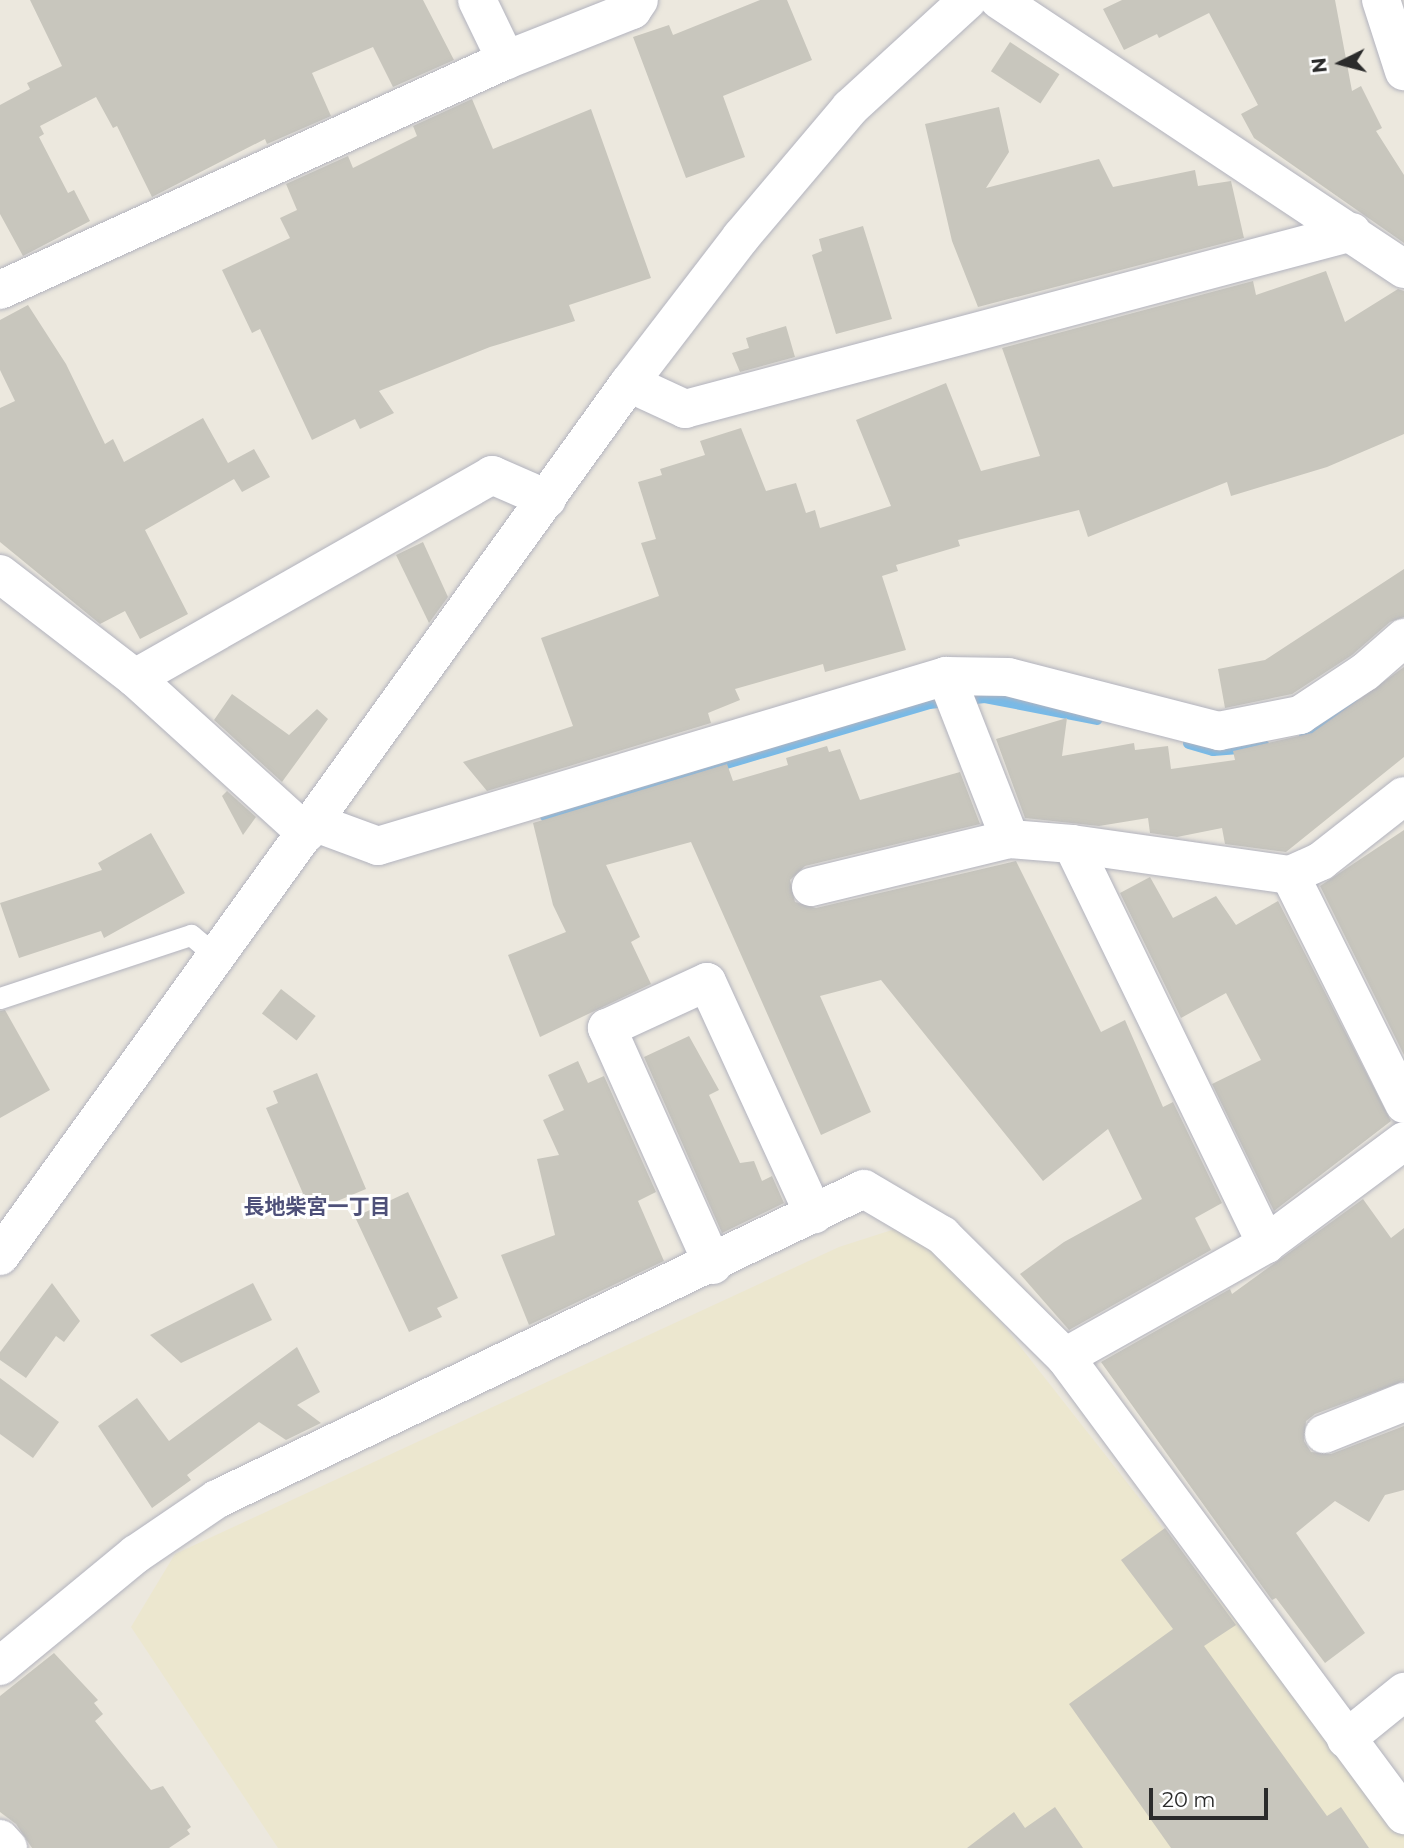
<!DOCTYPE html>
<html>
<head>
<meta charset="utf-8">
<style>
  body { margin:0 }
  #map { position:relative; width:1404px; height:1848px; overflow:hidden; background:#ece8de; font-family:Montserrat,"Noto Sans JP",sans-serif }
  div>[style] { position:absolute }
  .education>* { inset:0; background:#ece7cf }
  .stream>* { height:12px; margin:-6px; padding:0 6px; transform-origin:6px; border-radius:6px; background:#79bae7 }
  .building>* { inset:0; background:#c8c6bd; transform-origin:0 0 }
  .roads { filter:drop-shadow(0 0 2px #b2b3be) drop-shadow(0 0 2px #b2b3be) }
  .lane>* { height:21px; margin:-10.5px; padding:0 10.5px; transform-origin:10.5px; border-radius:10.5px; background:#fff }
  .street>* { height:38px; margin:-19px; padding:0 19px; transform-origin:19px; border-radius:19px; background:#fff }
  .secondary>* { height:38px; margin:-19px; padding:0 19px; transform-origin:19px; border-radius:19px; background:#fff }
  span { translate:-50% -50%; white-space:nowrap; text-align:center; line-height:1.15; -webkit-text-stroke:6px #fff; paint-order:stroke }
  .neighbourhood-label { font-size:21px; color:#4e5079; font-weight:700 }
  .north { position:absolute; left:1306px; top:28px; width:70px; height:70px; -webkit-text-stroke:5px #fff; paint-order:stroke; rotate:264deg; font-size:19px; font-weight:700; line-height:28px; text-align:center; color:#2b2b2b }
  .north::after { content:''; display:block; margin:auto; width:24px; height:32px; background:#2b2b2b; clip-path:polygon(50% 0,100% 100%,50% 72%,0 100%) }
  .scale { position:absolute; left:1149px; top:1788px; width:119px; height:32px; box-sizing:border-box; border:4px solid #2b2b2b; border-top:0; padding-left:9px; font-size:21px; line-height:24px; white-space:nowrap; color:#2b2b2b; -webkit-text-stroke:5px #fff; paint-order:stroke }
</style>
</head>
<body>
<div id="map">
  <div class="education">
    <i style="clip-path:polygon(895px 1229px,938px 1242px,1404px 1835px,1404px 1848px,278px 1848px,131px 1627px,175px 1554px,839px 1247px)"></i>
  </div>
  <div class="stream">
    <i style="left:1305px;top:735px;width:58px;rotate:-34.5deg"></i>
    <i style="left:1189px;top:743px;width:25px;rotate:16deg"></i>
    <i style="left:1213px;top:750px;width:51px;rotate:-4.5deg"></i>
    <i style="left:546px;top:816px;width:399px;rotate:-16.4deg"></i>
    <i style="left:929px;top:703px;width:56px;rotate:-6.1deg"></i>
    <i style="left:985px;top:697px;width:114px;rotate:11.1deg"></i>
  </div>
  <div class="building">
    <i style="clip-path:polygon(30px 0,423px 0,454px 60px,393px 87px,373px 47px,312px 73px,331px 116px,267px 144px,265px 139px,152px 197px,117px 126px,113px 128px,96px 97px,40px 126px,44px 134px,39px 137px,68px 193px,74px 190px,90px 221px,23px 256px,0 214px,0 105px,30px 89px,27px 83px,62px 66px)"></i>
    <i style="clip-path:polygon(760px 0,787px 0,812px 60px,723px 96px,745px 157px,686px 178px,633px 37px,669px 25px,673px 35px)"></i>
    <i style="clip-path:polygon(1122px 0,1335px 0,1352px 91px,1361px 86px,1382px 128px,1376px 131px,1404px 175px,1404px 243px,1254px 138px,1241px 114px,1258px 105px,1209px 13px,1159px 38px,1157px 34px,1124px 50px,1103px 9px)"></i>
    <i style="left:1010px;top:42px;width:59px;height:35px;rotate:33deg"></i>
    <i style="clip-path:polygon(472px 99px,493px 149px,591px 109px,651px 278px,569px 305px,575px 321px,490px 347px,379px 391px,394px 413px,360px 429px,355px 419px,312px 440px,260px 329px,252px 333px,222px 270px,290px 238px,280px 218px,297px 210px,286px 184px,348px 156px,353px 168px,417px 136px,413px 126px)"></i>
    <i style="clip-path:polygon(999px 107px,1009px 152px,986px 188px,1099px 159px,1113px 187px,1195px 170px,1198px 186px,1231px 181px,1244px 238px,978px 307px,952px 241px,925px 124px)"></i>
    <i style="clip-path:polygon(863px 226px,892px 319px,836px 334px,812px 255px,822px 251px,819px 239px)"></i>
    <i style="clip-path:polygon(1326px 271px,1345px 322px,1398px 289px,1404px 291px,1404px 434px,1327px 467px,1231px 496px,1227px 482px,1088px 537px,1079px 510px,958px 540px,960px 546px,896px 565px,898px 571px,882px 576px,906px 650px,825px 672px,823px 664px,735px 689px,740px 700px,708px 713px,711px 723px,487px 791px,463px 762px,573px 726px,541px 638px,659px 596px,641px 543px,656px 539px,638px 482px,662px 475px,660px 469px,705px 455px,700px 441px,741px 428px,766px 491px,796px 483px,806px 513px,815px 510px,820px 528px,891px 506px,856px 420px,946px 383px,981px 471px,1040px 456px,1002px 348px,1253px 281px,1256px 295px)"></i>
    <i style="clip-path:polygon(28px 305px,66px 364px,105px 444px,113px 439px,124px 462px,203px 418px,228px 463px,254px 449px,270px 477px,242px 492px,234px 479px,145px 530px,188px 614px,140px 639px,125px 611px,100px 624px,0 542px,0 408px,15px 401px,0 370px,0 320px)"></i>
    <i style="clip-path:polygon(786px 326px,795px 357px,740px 372px,732px 353px,749px 348px,746px 338px)"></i>
    <i style="clip-path:polygon(423px 542px,448px 597px,429px 623px,396px 555px)"></i>
    <i style="clip-path:polygon(1404px 569px,1404px 617px,1390px 622px,1352px 655px,1292px 694px,1225px 708px,1218px 669px,1265px 660px)"></i>
    <i style="clip-path:polygon(1404px 667px,1404px 757px,1286px 852px,1225px 844px,1222px 828px,1177px 837px,1150px 833px,1148px 818px,1099px 826px,1025px 818px,996px 739px,1067px 718px,1062px 756px,1134px 743px,1135px 750px,1168px 746px,1171px 769px,1235px 760px,1233px 751px,1312px 733px)"></i>
    <i style="clip-path:polygon(232px 694px,289px 735px,317px 709px,328px 719px,282px 782px,214px 720px)"></i>
    <i style="clip-path:polygon(827px 746px,829px 752px,840px 749px,860px 800px,960px 772px,980px 824px,805px 866px,790px 880px,795px 902px,816px 908px,1016px 861px,1101px 1032px,1125px 1020px,1163px 1107px,1173px 1102px,1222px 1203px,1195px 1218px,1211px 1250px,1069px 1330px,1020px 1274px,1064px 1242px,1142px 1199px,1108px 1129px,1043px 1181px,881px 980px,820px 996px,871px 1112px,821px 1135px,691px 842px,606px 865px,640px 937px,631px 942px,651px 984px,540px 1037px,508px 955px,566px 932px,553px 905px,533px 823px,727px 764px,733px 781px,788px 765px,786px 758px)"></i>
    <i style="clip-path:polygon(227px 791px,256px 817px,243px 835px,222px 796px)"></i>
    <i style="clip-path:polygon(1404px 830px,1404px 1055px,1320px 886px)"></i>
    <i style="clip-path:polygon(151px 833px,185px 893px,104px 938px,101px 931px,19px 958px,0 903px,102px 870px,98px 863px)"></i>
    <i style="clip-path:polygon(1150px 877px,1173px 918px,1216px 896px,1236px 925px,1278px 901px,1391px 1121px,1274px 1211px,1212px 1084px,1261px 1060px,1226px 993px,1181px 1018px,1120px 893px)"></i>
    <i style="left:281px;top:989px;width:44px;height:31px;rotate:38deg"></i>
    <i style="clip-path:polygon(5px 1010px,50px 1090px,0 1118px,0 1011px)"></i>
    <i style="clip-path:polygon(689px 1036px,719px 1090px,709px 1095px,740px 1163px,754px 1161px,762px 1181px,772px 1176px,784px 1203px,722px 1233px,644px 1057px)"></i>
    <i style="clip-path:polygon(578px 1061px,588px 1083px,604px 1076px,656px 1192px,638px 1201px,664px 1261px,529px 1325px,501px 1255px,555px 1235px,537px 1159px,559px 1155px,543px 1120px,564px 1110px,548px 1075px)"></i>
    <i style="clip-path:polygon(317px 1073px,366px 1189px,311px 1212px,266px 1108px,278px 1103px,273px 1091px)"></i>
    <i style="clip-path:polygon(408px 1192px,458px 1298px,437px 1308px,442px 1317px,409px 1332px,355px 1217px)"></i>
    <i style="clip-path:polygon(1363px 1199px,1391px 1238px,1404px 1228px,1404px 1381px,1315px 1414px,1306px 1421px,1304px 1441px,1311px 1452px,1331px 1454px,1404px 1426px,1404px 1490px,1385px 1495px,1369px 1522px,1335px 1501px,1296px 1533px,1365px 1633px,1325px 1663px,1276px 1598px,1272px 1600px,1101px 1362px,1230px 1289px,1232px 1294px)"></i>
    <i style="clip-path:polygon(52px 1283px,80px 1321px,64px 1342px,56px 1336px,26px 1378px,0 1360px,0 1352px)"></i>
    <i style="clip-path:polygon(253px 1283px,272px 1320px,181px 1363px,150px 1335px)"></i>
    <i style="clip-path:polygon(297px 1347px,320px 1392px,297px 1405px,321px 1423px,286px 1440px,259px 1422px,187px 1475px,191px 1480px,152px 1508px,98px 1426px,137px 1398px,169px 1441px)"></i>
    <i style="clip-path:polygon(0 1378px,59px 1422px,33px 1458px,0 1434px)"></i>
    <i style="clip-path:polygon(1165px 1528px,1236px 1625px,1204px 1646px,1327px 1816px,1341px 1807px,1369px 1848px,1171px 1848px,1069px 1704px,1173px 1629px,1121px 1560px)"></i>
    <i style="clip-path:polygon(54px 1653px,98px 1700px,94px 1703px,103px 1714px,95px 1721px,151px 1790px,163px 1786px,191px 1827px,187px 1830px,190px 1834px,169px 1848px,32px 1848px,16px 1824px,0 1812px,0 1696px)"></i>
    <i style="clip-path:polygon(1055px 1807px,1083px 1848px,967px 1848px,1014px 1812px,1025px 1828px)"></i>
  </div>
  <div class="roads">
    <div class="lane">
      <i style="left:0;top:998px;width:201px;rotate:-18.3deg"></i>
      <i style="left:191px;top:935px;width:34px;rotate:40deg"></i>
    </div>
    <div class="street">
      <i style="left:477px;top:0;width:67px;rotate:64.2deg"></i>
      <i style="left:999px;top:0;width:486px;rotate:33.6deg"></i>
      <i style="left:1381px;top:0;width:75px;rotate:72.1deg"></i>
      <i style="left:0;top:290px;width:556px;rotate:-24.44deg"></i>
      <i style="left:506px;top:60px;width:136px;rotate:-21.6deg"></i>
      <i style="left:632px;top:10px;width:12px;rotate:-55deg"></i>
      <i style="left:629px;top:383px;width:62px;rotate:24.9deg"></i>
      <i style="left:685px;top:409px;width:690px;rotate:-14.86deg"></i>
      <i style="left:0;top:574px;width:170px;rotate:37.6deg"></i>
      <i style="left:135px;top:678px;width:411px;rotate:-29.6deg"></i>
      <i style="left:492px;top:475px;width:60px;rotate:23.6deg"></i>
      <i style="left:946px;top:676px;width:175px;rotate:68.6deg"></i>
      <i style="left:135px;top:678px;width:231px;rotate:42.2deg"></i>
      <i style="left:313px;top:822px;width:69px;rotate:20.3deg"></i>
      <i style="left:378px;top:846px;width:593px;rotate:-16.66deg"></i>
      <i style="left:946px;top:676px;width:62px;rotate:0.9deg"></i>
      <i style="left:1008px;top:677px;width:218px;rotate:14.4deg"></i>
      <i style="left:1219px;top:731px;width:83px;rotate:-11.2deg"></i>
      <i style="left:1300px;top:715px;width:78px;rotate:-33.5deg"></i>
      <i style="left:1365px;top:672px;width:52px;rotate:-41.1deg"></i>
      <i style="left:1072px;top:844px;width:445px;rotate:64.1deg"></i>
      <i style="left:1290px;top:875px;width:256px;rotate:63.5deg"></i>
      <i style="left:811px;top:887px;width:205px;rotate:-13.6deg"></i>
      <i style="left:1010px;top:839px;width:62px;rotate:4.6deg"></i>
      <i style="left:1072px;top:844px;width:220px;rotate:8.1deg"></i>
      <i style="left:1290px;top:875px;width:34px;rotate:-24deg"></i>
      <i style="left:1321px;top:861px;width:105px;rotate:-38.1deg"></i>
      <i style="left:713px;top:1265px;width:260px;rotate:-114.1deg"></i>
      <i style="left:607px;top:1028px;width:110px;rotate:-24.7deg"></i>
      <i style="left:707px;top:982px;width:256px;rotate:65.3deg"></i>
      <i style="left:1065px;top:1357px;width:231px;rotate:-29.3deg"></i>
      <i style="left:1266px;top:1244px;width:172px;rotate:-36.7deg"></i>
      <i style="left:1324px;top:1434px;width:86px;rotate:-21.8deg"></i>
      <i style="left:0;top:1666px;width:176px;rotate:-39.5deg"></i>
      <i style="left:136px;top:1554px;width:98px;rotate:-34.2deg"></i>
      <i style="left:217px;top:1499px;width:717px;rotate:-25.6deg"></i>
      <i style="left:864px;top:1189px;width:91px;rotate:30.5deg"></i>
      <i style="left:942px;top:1235px;width:173px;rotate:44.8deg"></i>
      <i style="left:1065px;top:1357px;width:570px;rotate:53.49deg"></i>
      <i style="left:1346px;top:1739px;width:75px;rotate:-39deg"></i>
      <i style="left:0;top:1839px;width:12px;rotate:48deg"></i>
    </div>
    <div class="secondary">
      <i style="left:0;top:1256px;width:1076px;rotate:-54.23deg"></i>
      <i style="left:629px;top:383px;width:184px;rotate:-52.5deg"></i>
      <i style="left:741px;top:237px;width:169px;rotate:-49.8deg"></i>
      <i style="left:850px;top:108px;width:160px;rotate:-42.5deg"></i>
    </div>
  </div>
  <div class="neighbourhood-label">
    <span style="left:317px;top:1207px">長地柴宮一丁目</span>
  </div>
  <div class="north">N</div>
  <div class="scale">20 m</div>
</div>
</body>
</html>
